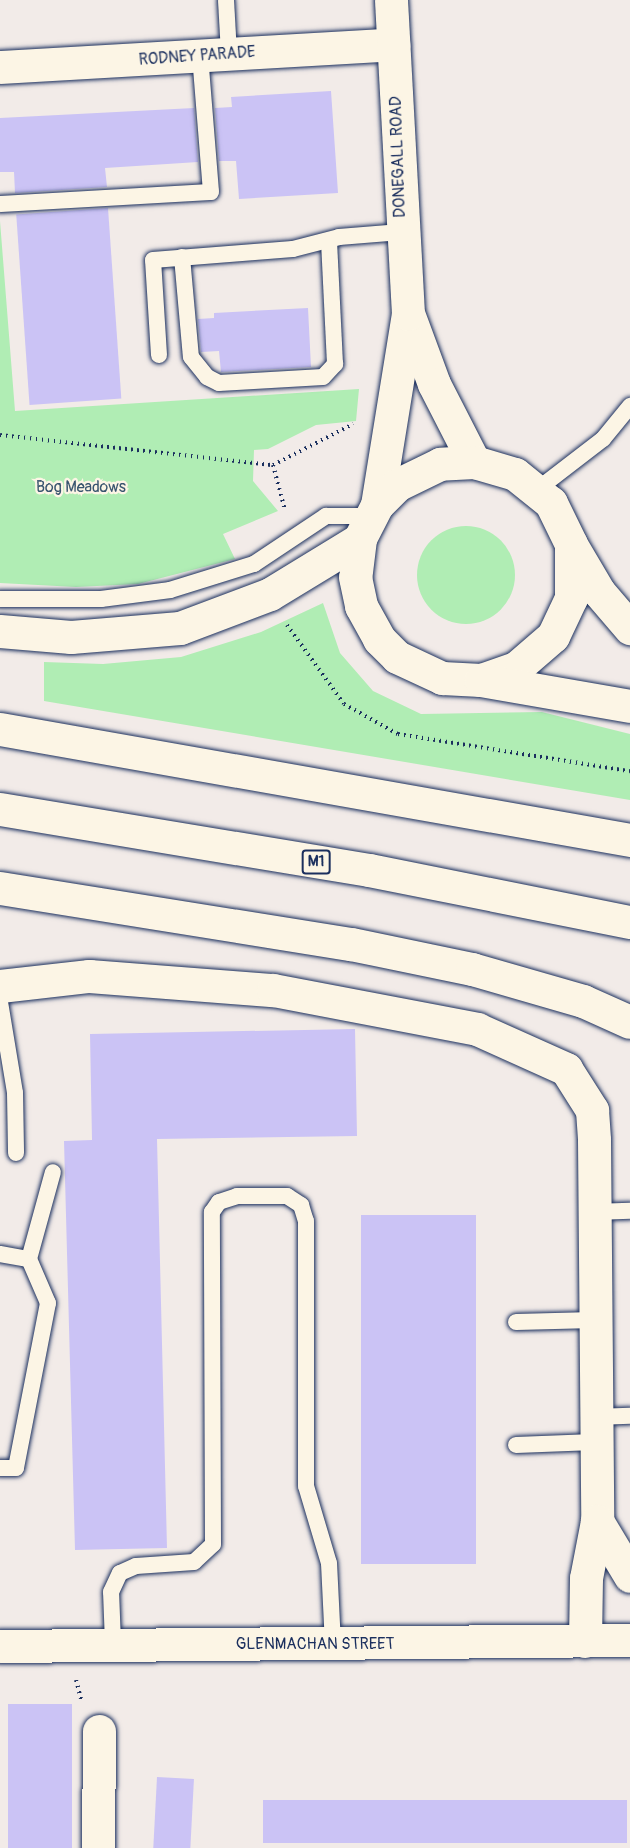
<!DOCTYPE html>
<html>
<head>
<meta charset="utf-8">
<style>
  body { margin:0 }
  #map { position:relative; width:630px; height:1848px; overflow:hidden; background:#f2ebe8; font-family:Pangolin,sans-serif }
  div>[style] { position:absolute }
  .green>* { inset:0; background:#b0edb4 }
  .round { border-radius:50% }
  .building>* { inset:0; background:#cbc3f5; transform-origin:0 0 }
  .path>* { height:4px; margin-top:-2px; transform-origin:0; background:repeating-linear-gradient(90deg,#1b2f5e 0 1.5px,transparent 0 6px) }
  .roads { filter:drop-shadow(0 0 2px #1b2f5e) drop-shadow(0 0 2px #1b2f5e) }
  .service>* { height:16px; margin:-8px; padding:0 8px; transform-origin:8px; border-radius:8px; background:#fcf5e5 }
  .minor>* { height:33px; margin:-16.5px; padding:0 16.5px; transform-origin:16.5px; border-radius:16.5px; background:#fcf5e5 }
  .tertiary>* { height:33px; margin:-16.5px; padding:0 16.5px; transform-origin:16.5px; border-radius:16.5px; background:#fcf5e5 }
  .motorway>* { height:33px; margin:-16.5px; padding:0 16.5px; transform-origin:16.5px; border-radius:16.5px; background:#fcf5e5 }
  span { translate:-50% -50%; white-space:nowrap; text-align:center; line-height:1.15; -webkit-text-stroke:4.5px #fcf5e5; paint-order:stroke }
  .shield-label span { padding:2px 4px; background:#fcf5e5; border:2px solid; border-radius:4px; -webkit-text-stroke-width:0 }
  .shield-label { font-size:15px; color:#1b2f5e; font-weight:700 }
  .street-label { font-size:16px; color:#1b2f5e }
  .park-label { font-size:16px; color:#39556f }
</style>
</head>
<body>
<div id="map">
  <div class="green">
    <i style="clip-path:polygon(0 221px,15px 411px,359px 389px,356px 421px,316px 425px,268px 449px,254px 450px,253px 481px,278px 511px,223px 534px,235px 559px,138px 584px,76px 587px,0 583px)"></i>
    <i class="round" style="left:417px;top:526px;width:98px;height:98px"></i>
    <i style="clip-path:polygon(323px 603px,340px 653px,373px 691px,421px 714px,542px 712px,630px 734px,630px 800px,44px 701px,44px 662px,103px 664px,181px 657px,261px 632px)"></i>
  </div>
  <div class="building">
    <i style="clip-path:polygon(331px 91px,338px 193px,239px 199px,236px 161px,219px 161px,215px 108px,232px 107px,231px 97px)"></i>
    <i style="clip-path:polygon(194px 108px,198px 162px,105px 168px,107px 187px,15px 193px,14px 172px,0 172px,0 118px)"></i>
    <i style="left:108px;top:208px;width:191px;height:92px;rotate:86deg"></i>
    <i style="clip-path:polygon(308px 308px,311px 367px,221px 372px,219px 351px,201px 352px,198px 319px,214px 318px,214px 313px)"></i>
    <i style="clip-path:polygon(355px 1029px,357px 1136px,157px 1139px,167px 1548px,75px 1550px,64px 1141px,92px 1140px,90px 1034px)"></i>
    <i style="left:476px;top:1215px;width:349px;height:115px;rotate:90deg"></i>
    <i style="left:8px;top:1704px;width:64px;height:144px"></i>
    <i style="left:157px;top:1777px;width:37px;height:71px;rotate:3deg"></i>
    <i style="left:263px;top:1800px;width:364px;height:43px"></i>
  </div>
  <div class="path">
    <i style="left:0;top:435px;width:275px;rotate:6.3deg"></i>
    <i style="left:273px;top:465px;width:90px;rotate:-27.1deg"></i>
    <i style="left:273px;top:465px;width:47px;rotate:75.1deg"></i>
    <i style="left:287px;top:625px;width:97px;rotate:54.2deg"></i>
    <i style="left:344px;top:704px;width:62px;rotate:29.1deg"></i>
    <i style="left:398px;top:734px;width:235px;rotate:9.1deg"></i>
    <i style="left:76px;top:1680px;width:23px;rotate:75deg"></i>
  </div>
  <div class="roads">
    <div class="service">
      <i style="left:226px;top:0;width:53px;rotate:86.8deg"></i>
      <i style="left:0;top:204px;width:211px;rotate:-3.3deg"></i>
      <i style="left:211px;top:192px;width:136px;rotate:-94.6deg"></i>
      <i style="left:182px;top:257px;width:100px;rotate:84.9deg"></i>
      <i style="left:191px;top:357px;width:26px;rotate:51deg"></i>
      <i style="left:207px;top:377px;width:13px;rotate:27deg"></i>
      <i style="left:219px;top:383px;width:104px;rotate:-3.3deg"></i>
      <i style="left:323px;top:377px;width:18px;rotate:-47deg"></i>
      <i style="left:335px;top:364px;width:121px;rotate:-92.8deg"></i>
      <i style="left:159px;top:355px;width:95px;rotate:-93.6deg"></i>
      <i style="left:153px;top:260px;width:140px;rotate:-4.5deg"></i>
      <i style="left:293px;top:249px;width:48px;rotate:-14.6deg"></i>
      <i style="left:339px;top:237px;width:62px;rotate:-4.6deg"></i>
      <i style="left:538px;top:489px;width:82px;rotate:-37.6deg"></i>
      <i style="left:603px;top:439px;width:43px;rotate:-50.7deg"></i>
      <i style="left:0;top:599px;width:101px"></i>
      <i style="left:101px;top:599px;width:70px;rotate:-7.4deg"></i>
      <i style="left:170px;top:590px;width:88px;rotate:-17.2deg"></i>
      <i style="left:254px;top:564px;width:87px;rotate:-33.7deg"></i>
      <i style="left:326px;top:516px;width:44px"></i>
      <i style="left:0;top:1002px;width:92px;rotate:80.6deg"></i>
      <i style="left:15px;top:1093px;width:60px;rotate:89deg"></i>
      <i style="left:594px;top:1212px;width:36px;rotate:-2deg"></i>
      <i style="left:0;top:1254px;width:29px;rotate:10deg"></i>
      <i style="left:29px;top:1259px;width:48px;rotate:66.6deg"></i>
      <i style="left:48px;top:1303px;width:168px;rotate:101deg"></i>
      <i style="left:16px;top:1468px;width:16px;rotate:180deg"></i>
      <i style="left:29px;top:1259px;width:90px;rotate:-74.6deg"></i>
      <i style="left:516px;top:1322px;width:78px;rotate:-1.5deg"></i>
      <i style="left:595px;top:1417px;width:35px;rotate:-2deg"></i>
      <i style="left:516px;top:1445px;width:78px;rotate:-2.2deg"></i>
      <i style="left:113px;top:1643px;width:51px;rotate:-92.2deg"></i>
      <i style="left:111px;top:1592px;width:21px;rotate:-65deg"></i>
      <i style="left:120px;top:1573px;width:17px;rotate:-24deg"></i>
      <i style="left:136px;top:1566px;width:58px;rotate:-3.9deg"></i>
      <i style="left:194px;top:1562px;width:26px;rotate:-43deg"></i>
      <i style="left:213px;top:1544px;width:332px;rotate:-90.2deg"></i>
      <i style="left:212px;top:1212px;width:12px;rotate:-55deg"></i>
      <i style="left:219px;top:1202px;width:19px;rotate:-18deg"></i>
      <i style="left:237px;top:1196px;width:50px"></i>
      <i style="left:287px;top:1196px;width:17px;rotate:33deg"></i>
      <i style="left:301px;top:1205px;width:17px;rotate:73deg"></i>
      <i style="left:306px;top:1221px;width:265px;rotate:90deg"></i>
      <i style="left:306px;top:1486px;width:80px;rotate:73.4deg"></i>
      <i style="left:329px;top:1563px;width:82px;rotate:87.2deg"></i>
    </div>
    <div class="minor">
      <i style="left:0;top:67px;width:394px;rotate:-3.3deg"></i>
      <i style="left:0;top:986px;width:90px;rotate:-6.4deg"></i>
      <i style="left:89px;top:976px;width:185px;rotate:4.4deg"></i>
      <i style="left:273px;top:990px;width:208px;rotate:10.8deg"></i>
      <i style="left:477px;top:1029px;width:98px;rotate:24.2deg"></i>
      <i style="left:566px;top:1069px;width:49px;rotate:57.6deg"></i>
      <i style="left:592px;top:1110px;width:30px;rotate:86deg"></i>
      <i style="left:594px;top:1140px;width:381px;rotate:89.5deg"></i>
      <i style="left:597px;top:1521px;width:58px;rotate:100.9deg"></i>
      <i style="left:586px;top:1578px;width:63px;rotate:90.9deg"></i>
      <i style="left:597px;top:1521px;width:64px;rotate:59deg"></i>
      <i style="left:98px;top:1848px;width:117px;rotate:-89.5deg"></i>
    </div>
    <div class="tertiary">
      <i style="left:409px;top:316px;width:72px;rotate:69.8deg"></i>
      <i style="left:434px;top:384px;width:88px;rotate:62.9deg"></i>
      <i style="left:377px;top:505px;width:193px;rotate:-80.8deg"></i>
      <i style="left:408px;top:314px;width:314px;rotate:-93.1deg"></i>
      <i style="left:573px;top:548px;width:51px;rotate:59.4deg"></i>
      <i style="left:599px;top:592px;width:48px;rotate:49.3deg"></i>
      <i style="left:481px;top:680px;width:37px;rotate:-19deg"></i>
      <i style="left:516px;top:668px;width:49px;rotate:-40.9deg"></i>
      <i style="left:553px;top:636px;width:42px;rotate:-64.7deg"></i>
      <i style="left:571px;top:598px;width:54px;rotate:-90deg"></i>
      <i style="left:571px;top:544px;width:46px;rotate:-116deg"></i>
      <i style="left:551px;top:503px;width:46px;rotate:-141.1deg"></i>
      <i style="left:515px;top:474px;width:43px;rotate:-163.7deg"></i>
      <i style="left:474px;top:462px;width:34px;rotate:177deg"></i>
      <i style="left:440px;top:464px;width:48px;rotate:154deg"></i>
      <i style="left:397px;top:485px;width:28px;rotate:135deg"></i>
      <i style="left:377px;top:505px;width:38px;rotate:117deg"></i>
      <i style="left:360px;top:539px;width:38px;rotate:97deg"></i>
      <i style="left:355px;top:577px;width:30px;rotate:78deg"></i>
      <i style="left:361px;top:606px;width:38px;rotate:61deg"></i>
      <i style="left:379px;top:639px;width:25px;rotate:45deg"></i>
      <i style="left:397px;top:657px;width:50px;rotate:25deg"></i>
      <i style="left:442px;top:678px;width:39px;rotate:3deg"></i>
      <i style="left:481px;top:680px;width:151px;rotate:9.9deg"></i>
      <i style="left:0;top:1646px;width:630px;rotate:-0.55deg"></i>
    </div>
    <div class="motorway">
      <i style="left:0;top:631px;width:71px;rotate:4.8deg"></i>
      <i style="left:71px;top:637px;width:109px;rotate:-4.7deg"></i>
      <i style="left:180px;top:628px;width:96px;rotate:-20.7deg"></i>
      <i style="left:270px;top:594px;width:105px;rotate:-31.4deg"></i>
      <i style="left:0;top:729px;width:640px;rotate:9.99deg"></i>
      <i style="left:0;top:809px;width:374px;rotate:9.4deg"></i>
      <i style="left:369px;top:870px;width:266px;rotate:11.3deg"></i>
      <i style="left:0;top:888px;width:355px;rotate:9.1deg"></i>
      <i style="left:351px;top:944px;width:124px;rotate:11.7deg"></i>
      <i style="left:472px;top:969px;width:116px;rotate:16.1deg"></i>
      <i style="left:583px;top:1001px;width:51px;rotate:24.1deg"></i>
    </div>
  </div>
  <div class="shield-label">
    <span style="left:316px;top:862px">M1</span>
  </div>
  <div class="street-label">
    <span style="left:197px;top:56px;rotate:-4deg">RODNEY PARADE</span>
    <span style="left:398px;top:157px;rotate:-92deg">DONEGALL ROAD</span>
    <span style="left:315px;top:1644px">GLENMACHAN STREET</span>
  </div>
  <div class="park-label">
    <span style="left:81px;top:487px">Bog Meadows</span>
  </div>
</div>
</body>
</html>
